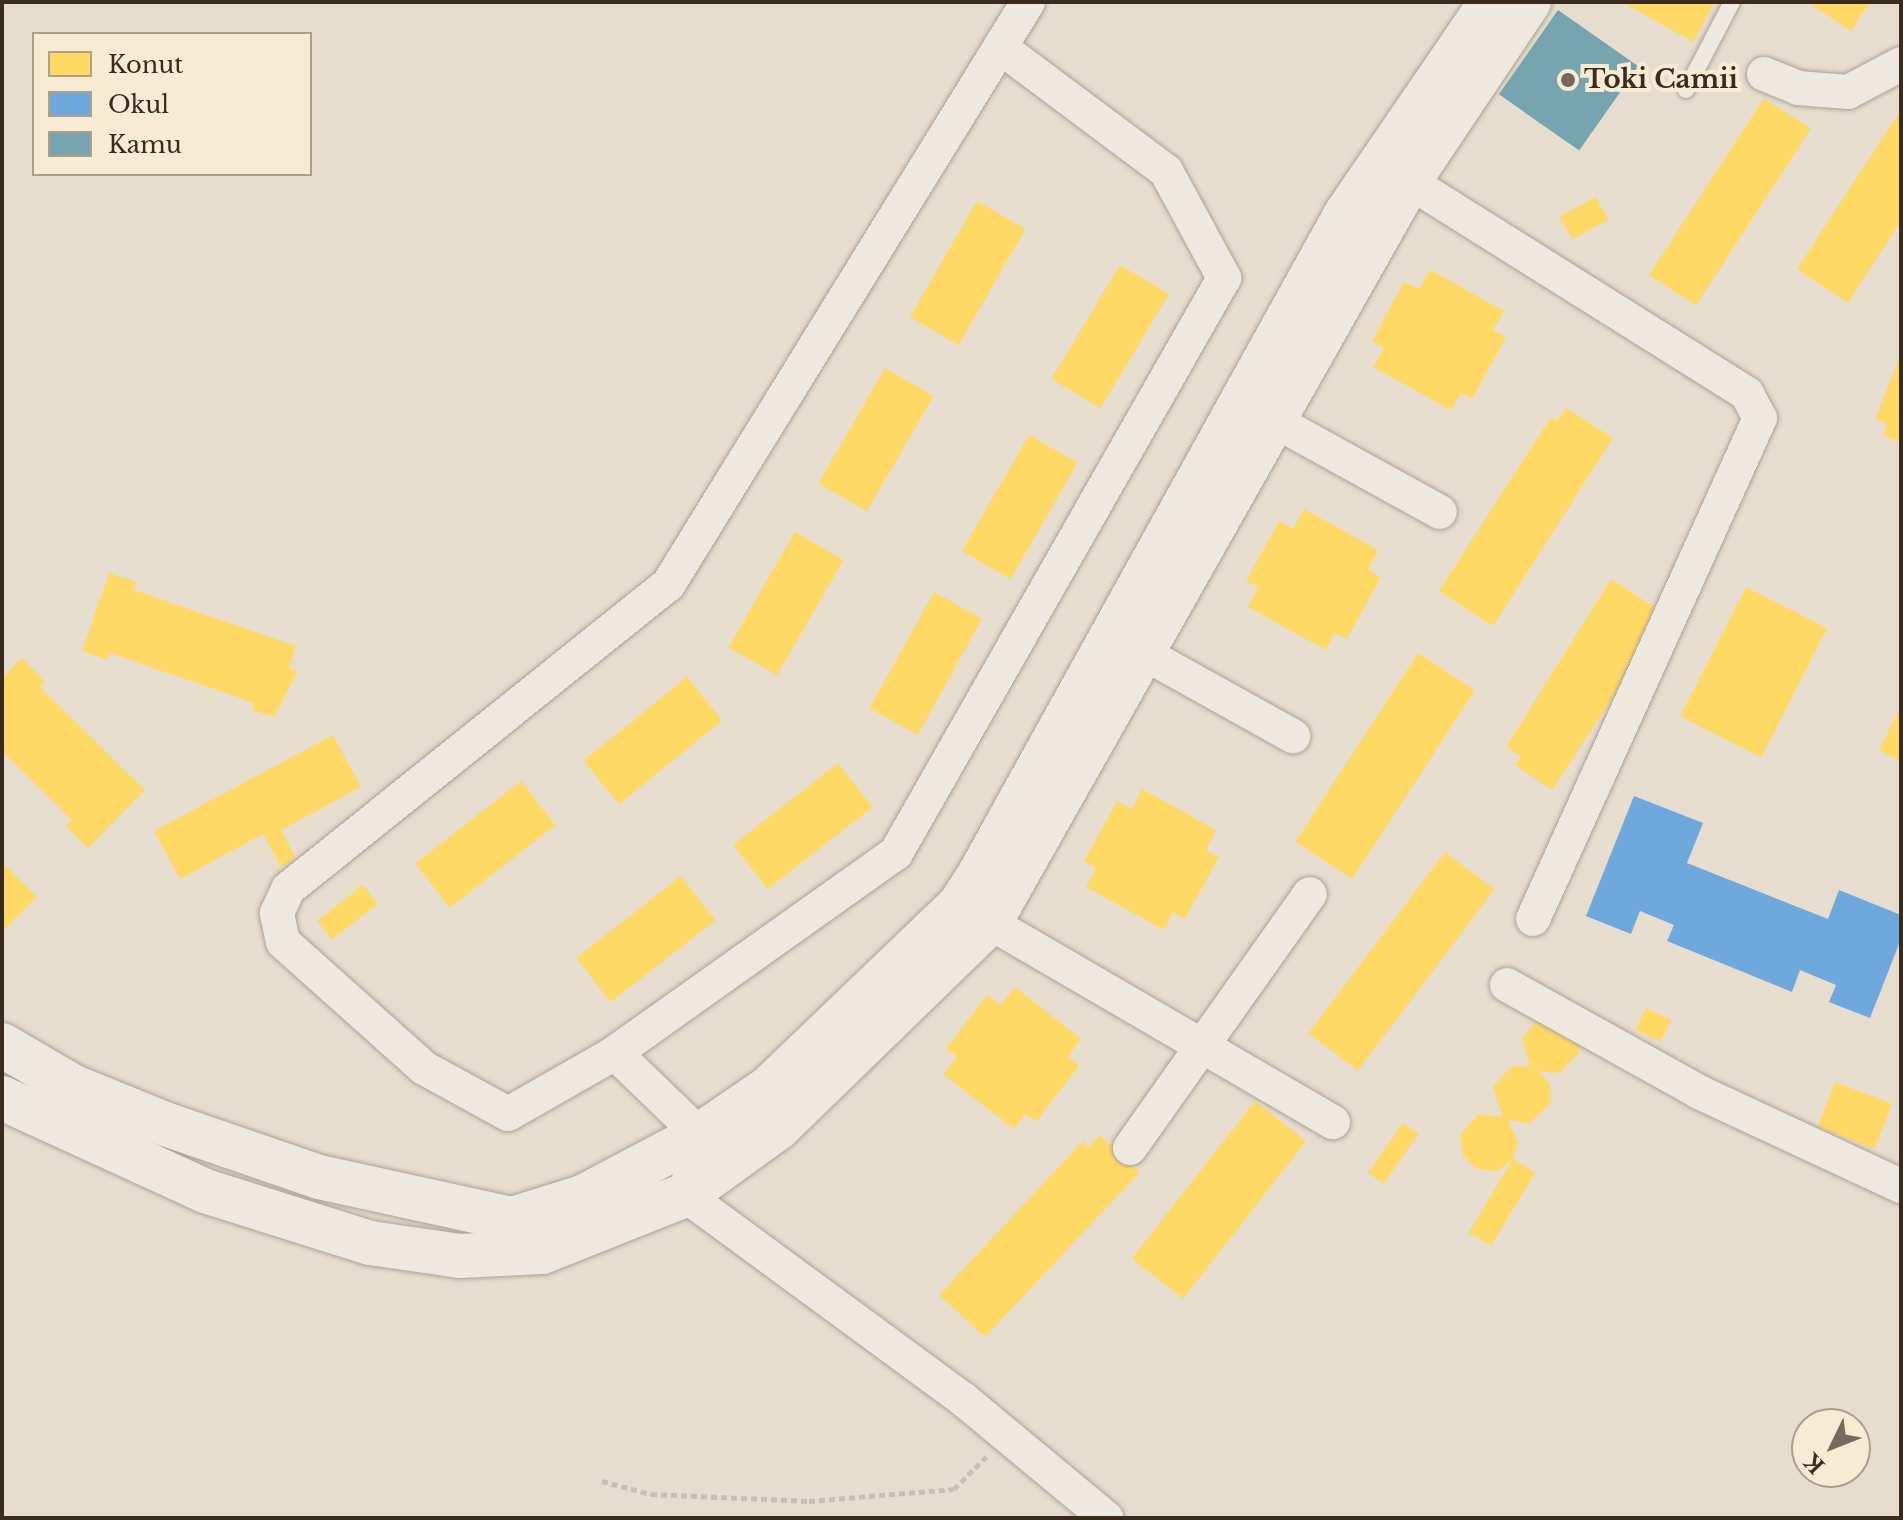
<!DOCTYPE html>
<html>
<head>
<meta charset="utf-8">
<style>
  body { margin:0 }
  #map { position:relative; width:1903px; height:1520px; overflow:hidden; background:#e6ddce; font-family:"Libre Baskerville",serif }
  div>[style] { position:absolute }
  .homes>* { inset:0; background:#ffd966; transform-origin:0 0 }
  .schools>* { inset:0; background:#6fa8dc }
  .public>* { inset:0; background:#76a5af; transform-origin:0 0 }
  .path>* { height:5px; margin-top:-2.5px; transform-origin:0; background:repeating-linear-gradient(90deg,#c7bfb6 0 6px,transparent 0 10px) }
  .roads { filter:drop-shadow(0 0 2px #aba297) drop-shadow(0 0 2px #aba297) }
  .lane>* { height:16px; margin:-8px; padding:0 8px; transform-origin:8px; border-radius:8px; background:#eee9e0 }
  .street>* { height:34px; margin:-17px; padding:0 17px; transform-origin:17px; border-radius:17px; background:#eee9e0 }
  .secondary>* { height:44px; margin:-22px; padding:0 22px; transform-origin:22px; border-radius:22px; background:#eee9e0 }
  .dots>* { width:22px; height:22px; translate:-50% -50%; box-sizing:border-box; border:4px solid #f7ebd4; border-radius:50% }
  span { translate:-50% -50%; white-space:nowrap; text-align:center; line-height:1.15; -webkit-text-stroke:8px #f7ebd4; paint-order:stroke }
  .poi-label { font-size:26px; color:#3b2a1e; font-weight:700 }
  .left { translate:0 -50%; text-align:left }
  .frame { position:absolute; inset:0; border:4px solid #3b2a1e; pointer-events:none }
  .legend { position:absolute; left:32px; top:32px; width:280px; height:144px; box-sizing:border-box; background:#f7ebd4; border:2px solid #ac9e8b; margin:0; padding:10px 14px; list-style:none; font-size:24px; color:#3b2a1e }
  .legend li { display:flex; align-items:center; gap:16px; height:40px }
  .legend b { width:40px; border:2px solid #ac9e8b }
  .north { position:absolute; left:1791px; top:1408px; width:80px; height:80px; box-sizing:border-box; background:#f7ebd4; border:2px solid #ac9e8b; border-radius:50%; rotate:227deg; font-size:22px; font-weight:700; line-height:32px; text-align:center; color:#3b2a1e }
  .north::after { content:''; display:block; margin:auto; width:28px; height:36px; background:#77695c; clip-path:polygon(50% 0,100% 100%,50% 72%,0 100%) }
</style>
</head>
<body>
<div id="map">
  <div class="homes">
    <i style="clip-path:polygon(1622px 2px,1715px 2px,1693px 42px)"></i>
    <i style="clip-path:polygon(1807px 2px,1870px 2px,1851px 31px)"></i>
    <i style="left:1764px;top:98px;width:56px;height:211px;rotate:33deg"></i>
    <i style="clip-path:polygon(1901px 110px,1901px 221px,1848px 303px,1797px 269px)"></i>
    <i style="left:1596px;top:197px;width:26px;height:41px;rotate:62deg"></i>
    <i style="left:977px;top:201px;width:56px;height:134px;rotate:30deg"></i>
    <i style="left:1120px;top:265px;width:57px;height:133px;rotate:31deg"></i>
    <i style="clip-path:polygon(1430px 270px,1504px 311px,1493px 330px,1506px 337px,1472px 399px,1461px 393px,1451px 410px,1373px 367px,1384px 348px,1372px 341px,1404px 282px,1419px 289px)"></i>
    <i style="clip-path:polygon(1901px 353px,1901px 443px,1883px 435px,1887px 423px,1875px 420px)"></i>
    <i style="left:885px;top:368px;width:56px;height:133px;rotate:30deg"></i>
    <i style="clip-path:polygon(1566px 408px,1613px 438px,1493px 626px,1439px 591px,1551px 417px,1557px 421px)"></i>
    <i style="left:1029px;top:435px;width:56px;height:134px;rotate:30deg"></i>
    <i style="clip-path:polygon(1304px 509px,1378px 550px,1368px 570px,1381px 577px,1347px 639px,1335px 633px,1326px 650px,1248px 607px,1258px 587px,1246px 581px,1279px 521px,1293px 529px)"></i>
    <i style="left:795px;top:532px;width:56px;height:133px;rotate:30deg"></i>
    <i style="clip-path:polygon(109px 573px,137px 582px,134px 590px,296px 646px,289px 668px,298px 671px,274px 717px,252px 710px,254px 703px,110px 653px,108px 660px,82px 651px)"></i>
    <i style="clip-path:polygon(1611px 579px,1667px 615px,1552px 790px,1515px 765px,1521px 757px,1506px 747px)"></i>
    <i style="left:1746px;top:587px;width:91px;height:145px;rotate:27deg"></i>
    <i style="left:934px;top:592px;width:55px;height:133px;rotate:29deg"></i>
    <i style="left:1418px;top:653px;width:68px;height:225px;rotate:33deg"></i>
    <i style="clip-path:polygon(22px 658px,45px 682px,40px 687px,145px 790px,88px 848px,66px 826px,72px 820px,2px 751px,2px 678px)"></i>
    <i style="left:687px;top:677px;width:56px;height:133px;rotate:51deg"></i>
    <i style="clip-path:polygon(1901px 706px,1901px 762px,1879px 750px)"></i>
    <i style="clip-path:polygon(333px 735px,361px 787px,281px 830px,296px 859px,281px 867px,263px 834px,180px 879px,154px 831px)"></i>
    <i style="left:838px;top:763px;width:56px;height:133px;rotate:52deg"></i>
    <i style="left:521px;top:781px;width:56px;height:134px;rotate:52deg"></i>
    <i style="clip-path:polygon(1142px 789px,1216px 830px,1206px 850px,1219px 857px,1185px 919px,1173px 912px,1164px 930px,1086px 887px,1096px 868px,1084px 861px,1117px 801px,1132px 809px)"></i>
    <i style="left:1445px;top:852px;width:62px;height:227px;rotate:37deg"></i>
    <i style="clip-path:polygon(2px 862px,37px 897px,2px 932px)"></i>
    <i style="left:681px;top:876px;width:56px;height:133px;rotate:52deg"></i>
    <i style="left:363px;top:885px;width:24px;height:58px;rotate:52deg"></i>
    <i style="clip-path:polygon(1015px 987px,1081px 1039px,1068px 1057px,1079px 1066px,1036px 1122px,1025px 1114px,1014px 1129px,943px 1074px,957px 1057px,946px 1049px,987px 995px,1001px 1005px)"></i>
    <i style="left:1646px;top:1008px;width:28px;height:24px;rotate:26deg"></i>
    <i style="clip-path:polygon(1540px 1017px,1580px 1044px,1579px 1053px,1559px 1073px,1538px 1071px,1550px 1084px,1551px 1102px,1530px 1123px,1508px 1120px,1518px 1142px,1513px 1159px,1497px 1171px,1477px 1169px,1463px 1155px,1460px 1135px,1478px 1114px,1503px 1117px,1493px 1087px,1512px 1066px,1530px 1066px,1522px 1038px)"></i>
    <i style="left:1835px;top:1082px;width:61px;height:48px;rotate:21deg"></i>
    <i style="left:1255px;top:1101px;width:65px;height:200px;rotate:38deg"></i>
    <i style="left:1403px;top:1123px;width:19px;height:61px;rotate:35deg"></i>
    <i style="clip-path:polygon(1100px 1135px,1140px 1172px,985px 1337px,939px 1295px,1083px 1141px,1089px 1147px)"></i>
    <i style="left:1513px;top:1159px;width:26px;height:86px;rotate:31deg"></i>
  </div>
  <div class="schools">
    <i style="clip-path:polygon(1634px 796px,1703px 823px,1687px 863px,1828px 919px,1839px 890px,1901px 915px,1901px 939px,1870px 1018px,1829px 1002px,1836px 985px,1800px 970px,1792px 992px,1667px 941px,1674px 925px,1640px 911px,1631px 934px,1586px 916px)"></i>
  </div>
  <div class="public">
    <i style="left:1558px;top:10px;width:98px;height:103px;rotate:35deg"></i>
  </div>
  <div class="path">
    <i style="left:602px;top:1481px;width:51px;rotate:14.9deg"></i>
    <i style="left:651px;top:1494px;width:158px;rotate:2.5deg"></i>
    <i style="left:809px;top:1501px;width:145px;rotate:-4.7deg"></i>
    <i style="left:954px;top:1489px;width:47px;rotate:-45deg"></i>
  </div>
  <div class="roads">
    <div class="lane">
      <i style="left:1686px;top:90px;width:99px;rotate:-62.4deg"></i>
    </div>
    <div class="street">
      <i style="left:1000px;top:47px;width:207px;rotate:36.8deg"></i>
      <i style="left:1166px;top:171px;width:122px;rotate:61.5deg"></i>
      <i style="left:1224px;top:278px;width:662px;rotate:119.7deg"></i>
      <i style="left:896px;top:853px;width:345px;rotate:144.6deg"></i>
      <i style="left:615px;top:1053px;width:123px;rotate:150.3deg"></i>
      <i style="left:508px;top:1114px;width:96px;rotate:-151.3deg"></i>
      <i style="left:424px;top:1068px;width:189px;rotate:-138.2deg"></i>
      <i style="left:283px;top:942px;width:30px;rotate:-102deg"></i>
      <i style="left:277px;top:913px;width:26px;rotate:-65deg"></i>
      <i style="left:288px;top:889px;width:487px;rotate:-38.7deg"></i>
      <i style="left:668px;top:585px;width:685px;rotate:-58.3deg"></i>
      <i style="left:1764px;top:74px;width:37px;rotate:22deg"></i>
      <i style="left:1798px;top:88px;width:50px;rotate:4.6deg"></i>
      <i style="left:1848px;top:92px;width:60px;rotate:-27.8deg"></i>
      <i style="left:1389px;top:169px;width:423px;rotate:32.1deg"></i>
      <i style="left:1747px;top:394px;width:27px;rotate:62deg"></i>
      <i style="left:1760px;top:418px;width:550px;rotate:114.37deg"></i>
      <i style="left:1255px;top:410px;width:211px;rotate:28.9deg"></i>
      <i style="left:1122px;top:641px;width:196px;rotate:29.1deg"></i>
      <i style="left:970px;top:911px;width:420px;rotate:30.2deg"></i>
      <i style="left:1507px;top:985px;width:220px;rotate:29.1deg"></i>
      <i style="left:1699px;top:1092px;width:223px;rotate:25deg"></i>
      <i style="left:615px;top:1053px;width:118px;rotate:44deg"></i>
      <i style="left:700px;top:1135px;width:62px;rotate:104deg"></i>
      <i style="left:685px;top:1195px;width:346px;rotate:36.3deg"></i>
      <i style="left:964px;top:1400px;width:185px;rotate:39.7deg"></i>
      <i style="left:1130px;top:1148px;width:311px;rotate:-54.7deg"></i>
    </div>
    <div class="secondary">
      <i style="left:2px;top:1045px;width:81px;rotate:30.4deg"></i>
      <i style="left:72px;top:1086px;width:100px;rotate:22.2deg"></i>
      <i style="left:165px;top:1124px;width:163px;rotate:19deg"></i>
      <i style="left:319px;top:1177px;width:198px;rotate:12.3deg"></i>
      <i style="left:512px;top:1219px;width:74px;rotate:-17.2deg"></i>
      <i style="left:583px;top:1197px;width:132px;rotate:-27.9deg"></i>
      <i style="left:700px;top:1135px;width:85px;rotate:-34.4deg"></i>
      <i style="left:770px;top:1087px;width:262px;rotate:-43.8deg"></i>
      <i style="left:959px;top:906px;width:35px;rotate:-57deg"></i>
      <i style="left:978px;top:877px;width:758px;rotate:-60.97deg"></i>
      <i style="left:1346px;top:214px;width:257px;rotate:-55.6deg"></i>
      <i style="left:2px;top:1098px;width:223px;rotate:24.6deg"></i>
      <i style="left:205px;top:1191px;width:173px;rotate:17.5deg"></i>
      <i style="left:370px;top:1243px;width:91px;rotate:8.2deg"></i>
      <i style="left:460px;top:1256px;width:82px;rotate:-2.8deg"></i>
      <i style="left:542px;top:1252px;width:154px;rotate:-21.7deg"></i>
      <i style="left:685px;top:1195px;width:116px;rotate:-35.9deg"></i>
      <i style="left:779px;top:1127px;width:294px;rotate:-44.2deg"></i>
      <i style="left:990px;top:922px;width:851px;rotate:-60.51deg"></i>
      <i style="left:1409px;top:181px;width:216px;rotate:-56.2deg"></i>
    </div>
  </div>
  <div class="dots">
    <i style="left:1568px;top:80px;background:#77695c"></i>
  </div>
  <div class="poi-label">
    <span class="left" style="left:1584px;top:80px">Toki Camii</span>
  </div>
  <div class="frame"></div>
  <ul class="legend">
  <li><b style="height:22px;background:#ffd966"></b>Konut</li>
  <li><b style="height:22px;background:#6fa8dc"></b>Okul</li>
  <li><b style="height:22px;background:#76a5af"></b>Kamu</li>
  </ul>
  <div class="north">K</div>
</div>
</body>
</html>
